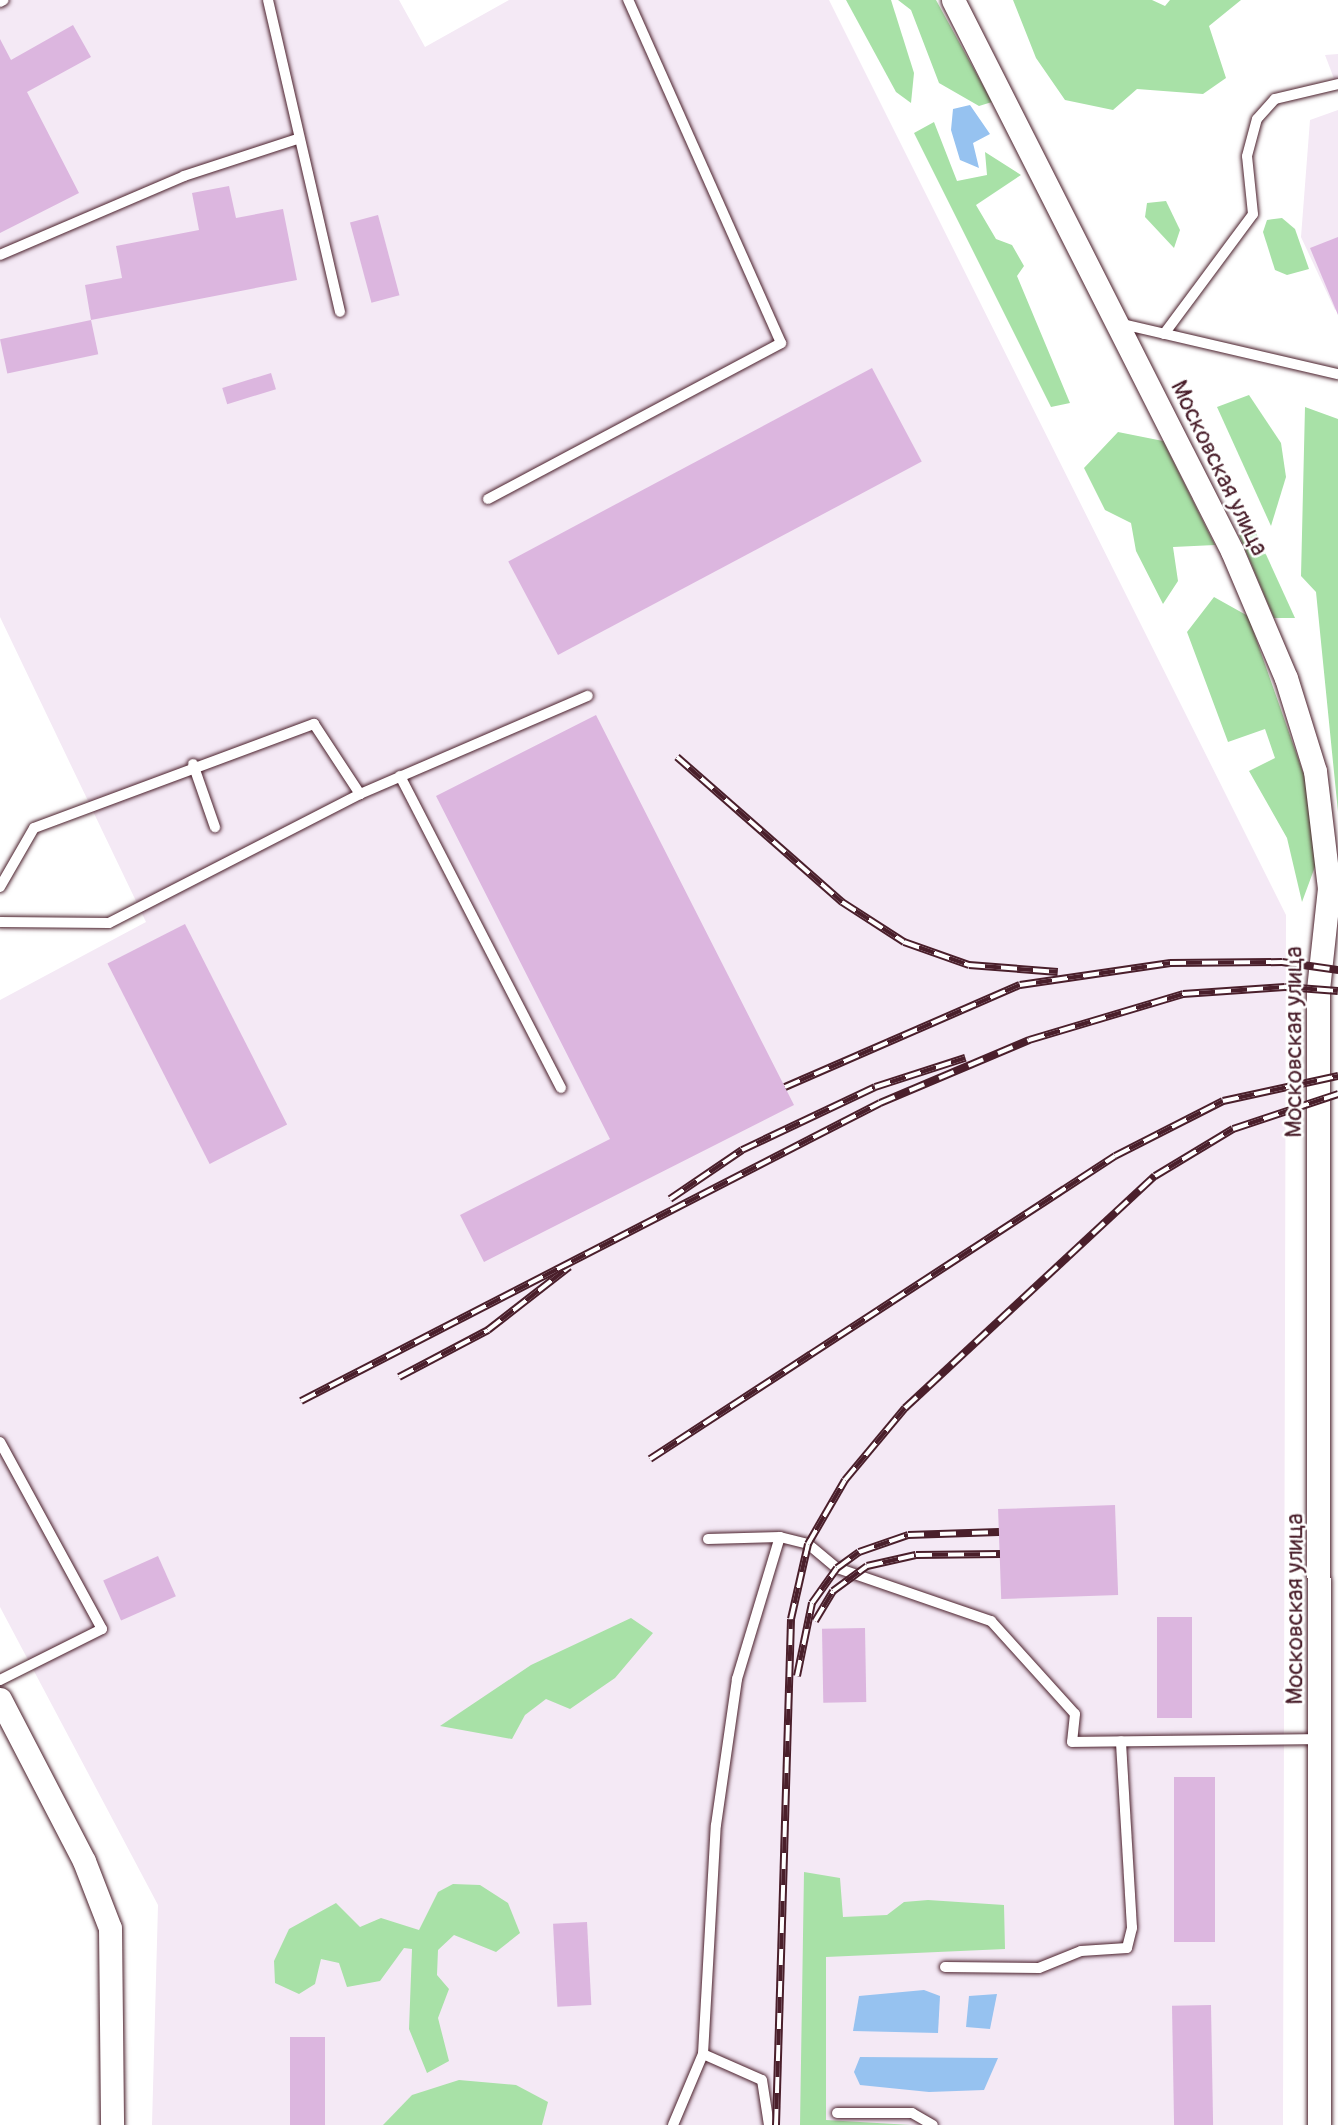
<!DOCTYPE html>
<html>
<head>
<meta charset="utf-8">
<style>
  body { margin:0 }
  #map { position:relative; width:1338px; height:2125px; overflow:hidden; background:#fff; font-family:Pangolin,sans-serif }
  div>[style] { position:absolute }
  .built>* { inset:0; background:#f4e9f5 }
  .green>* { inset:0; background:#a8e1a7 }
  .water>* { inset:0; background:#96c2f0 }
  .building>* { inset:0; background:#dcb6df; transform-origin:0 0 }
  .roads { filter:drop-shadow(0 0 2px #4a1f2b) drop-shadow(0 0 2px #4a1f2b) }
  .lane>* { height:10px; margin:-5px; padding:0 5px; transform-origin:5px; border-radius:5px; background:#fff }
  .street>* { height:23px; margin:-11.5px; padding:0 11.5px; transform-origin:11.5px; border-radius:11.5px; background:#fff }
  .rail>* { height:8px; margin-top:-4px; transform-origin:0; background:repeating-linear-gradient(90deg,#fff 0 16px,#4a1f2b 0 32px); box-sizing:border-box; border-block:2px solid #4a1f2b }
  span { translate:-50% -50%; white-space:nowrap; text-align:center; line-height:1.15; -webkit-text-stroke:5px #fff; paint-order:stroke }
  .street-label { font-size:24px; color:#4a1f2b }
</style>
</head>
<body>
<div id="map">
  <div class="built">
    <i style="clip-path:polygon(0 0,399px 0,425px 47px,509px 0,829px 0,1286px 915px,1283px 2125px,152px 2125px,158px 1905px,0 1607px,0 1000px,146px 922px,0 617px)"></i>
    <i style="clip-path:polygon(1338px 54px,1338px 89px,1325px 55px)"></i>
    <i style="clip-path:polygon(1338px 110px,1338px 308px,1335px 310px,1301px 237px,1310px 120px)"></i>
  </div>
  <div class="green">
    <i style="clip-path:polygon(846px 0,891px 0,914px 73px,911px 103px,896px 92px)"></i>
    <i style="clip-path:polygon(898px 0,936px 0,992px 102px,979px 106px,939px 83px,911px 10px)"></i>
    <i style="clip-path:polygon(1013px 0,1152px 0,1165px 6px,1170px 0,1241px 0,1209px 26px,1226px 78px,1203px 94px,1137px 89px,1113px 110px,1065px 100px,1036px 58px)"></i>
    <i style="clip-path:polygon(934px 122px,957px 181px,987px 175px,985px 152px,1021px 175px,976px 205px,996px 239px,1012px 245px,1024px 266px,1017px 276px,1070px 403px,1051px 407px,914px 133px)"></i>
    <i style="clip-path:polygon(1166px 201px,1180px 230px,1174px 248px,1145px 217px,1147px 203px)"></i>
    <i style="clip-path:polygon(1282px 218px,1295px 229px,1309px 269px,1287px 275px,1275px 270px,1263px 232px,1267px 220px)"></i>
    <i style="clip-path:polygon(1249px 395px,1281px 443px,1286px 477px,1271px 526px,1217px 407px)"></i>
    <i style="clip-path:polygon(1305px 407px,1338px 419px,1338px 812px,1316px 592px,1301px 576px)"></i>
    <i style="clip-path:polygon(1118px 432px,1163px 441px,1215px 545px,1173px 547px,1178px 581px,1163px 604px,1136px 551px,1131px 523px,1105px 510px,1084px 468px)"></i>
    <i style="clip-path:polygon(1253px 526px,1295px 618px,1274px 618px,1239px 535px)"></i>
    <i style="clip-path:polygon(1214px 597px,1248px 616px,1311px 795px,1316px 864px,1302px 902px,1287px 838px,1249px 771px,1275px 758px,1265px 729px,1228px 742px,1187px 632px)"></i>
    <i style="clip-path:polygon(631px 1618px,653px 1633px,615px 1678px,570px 1709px,546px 1699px,525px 1715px,512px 1739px,440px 1726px,531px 1665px)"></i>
    <i style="clip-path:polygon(804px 1872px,840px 1878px,843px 1917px,887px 1915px,904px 1902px,928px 1900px,1004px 1905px,1005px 1949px,826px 1957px,826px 2120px,911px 2125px,800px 2125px)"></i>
    <i style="clip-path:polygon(453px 1884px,480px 1885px,508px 1903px,520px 1933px,496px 1952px,454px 1935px,438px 1950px,437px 1975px,449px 1989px,438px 2018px,449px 2061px,427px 2073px,409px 2029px,412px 1949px,404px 1948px,380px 1981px,347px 1987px,339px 1963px,321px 1959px,315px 1984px,299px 1994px,275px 1983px,274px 1961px,289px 1929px,336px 1903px,360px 1927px,381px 1918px,419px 1930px,438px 1892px)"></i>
    <i style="clip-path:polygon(459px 2080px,516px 2085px,548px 2102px,542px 2125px,383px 2125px,412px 2095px)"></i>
  </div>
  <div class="water">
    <i style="clip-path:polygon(970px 105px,990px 134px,973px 143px,979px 168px,960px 160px,951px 130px,953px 109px)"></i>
    <i style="clip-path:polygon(924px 1990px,940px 1996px,938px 2033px,853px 2031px,859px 1996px)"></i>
    <i style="clip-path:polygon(997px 1994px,990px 2029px,966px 2027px,969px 1996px)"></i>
    <i style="clip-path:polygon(860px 2057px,998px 2058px,984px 2090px,929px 2092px,860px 2085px,854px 2072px)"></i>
  </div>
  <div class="building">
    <i style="clip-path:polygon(73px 25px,91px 57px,27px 92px,79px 193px,0 233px,0 39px,11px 60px)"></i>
    <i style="clip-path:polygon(229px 186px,236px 218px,283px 209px,297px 280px,91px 320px,85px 285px,122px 278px,116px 246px,199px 230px,192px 193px)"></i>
    <i style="left:378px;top:215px;width:83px;height:29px;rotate:75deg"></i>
    <i style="clip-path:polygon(1338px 237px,1338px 315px,1310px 248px)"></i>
    <i style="left:91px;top:320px;width:35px;height:93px;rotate:78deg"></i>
    <i style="left:872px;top:368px;width:106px;height:412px;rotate:62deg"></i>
    <i style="left:271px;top:373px;width:17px;height:51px;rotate:73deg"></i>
    <i style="clip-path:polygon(596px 715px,794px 1105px,484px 1262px,460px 1215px,610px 1139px,436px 796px)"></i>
    <i style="left:185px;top:924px;width:225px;height:87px;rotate:63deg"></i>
    <i style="left:1115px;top:1505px;width:90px;height:117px;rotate:88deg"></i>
    <i style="left:158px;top:1556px;width:44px;height:60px;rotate:66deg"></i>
    <i style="left:1157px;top:1617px;width:35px;height:101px"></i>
    <i style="left:865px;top:1628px;width:74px;height:43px;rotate:89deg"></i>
    <i style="left:1174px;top:1777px;width:41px;height:165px"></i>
    <i style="left:587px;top:1922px;width:83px;height:34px;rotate:87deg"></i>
    <i style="left:1211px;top:2005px;width:120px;height:39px;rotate:89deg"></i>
    <i style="left:290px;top:2037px;width:35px;height:88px"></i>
  </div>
  <div class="roads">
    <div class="lane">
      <i style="left:268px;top:0;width:320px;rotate:77deg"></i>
      <i style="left:0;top:2px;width:4px;rotate:-27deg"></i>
      <i style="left:0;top:255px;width:200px;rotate:-23.2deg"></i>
      <i style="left:184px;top:176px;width:119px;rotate:-18.1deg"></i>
      <i style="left:1118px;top:323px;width:226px;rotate:13.1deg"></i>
      <i style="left:1164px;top:334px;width:149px;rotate:-53.4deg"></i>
      <i style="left:1253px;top:214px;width:58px;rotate:-95.9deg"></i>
      <i style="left:1247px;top:156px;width:38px;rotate:-75deg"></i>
      <i style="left:1257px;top:119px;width:27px;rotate:-48deg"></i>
      <i style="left:1275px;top:99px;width:65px;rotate:-13.4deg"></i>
      <i style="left:488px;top:499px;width:332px;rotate:-28deg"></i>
      <i style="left:781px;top:343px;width:376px;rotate:-114deg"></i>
      <i style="left:193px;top:764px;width:67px;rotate:70.8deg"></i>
      <i style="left:400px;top:776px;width:351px;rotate:62.7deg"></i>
      <i style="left:0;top:887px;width:68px;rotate:-60deg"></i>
      <i style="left:34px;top:828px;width:299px;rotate:-20.4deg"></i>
      <i style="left:314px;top:724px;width:84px;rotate:56.7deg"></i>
      <i style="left:0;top:922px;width:109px;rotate:0.5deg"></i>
      <i style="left:109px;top:923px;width:282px;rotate:-27.2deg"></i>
      <i style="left:360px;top:794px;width:248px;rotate:-23.3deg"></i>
      <i style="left:0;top:1442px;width:213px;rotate:61.4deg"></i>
      <i style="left:102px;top:1629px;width:114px;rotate:153.4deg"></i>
      <i style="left:708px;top:1539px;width:72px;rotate:-1.6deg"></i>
      <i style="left:780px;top:1537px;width:29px;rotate:14deg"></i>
      <i style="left:808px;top:1544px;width:38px;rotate:40deg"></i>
      <i style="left:837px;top:1568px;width:163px;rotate:19deg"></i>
      <i style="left:991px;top:1621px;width:125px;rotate:47.9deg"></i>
      <i style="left:1075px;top:1714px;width:28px;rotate:96deg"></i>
      <i style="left:1072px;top:1742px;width:249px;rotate:-0.7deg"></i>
      <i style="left:945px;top:1967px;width:94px;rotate:0.6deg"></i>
      <i style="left:1039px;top:1968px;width:45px;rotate:-22deg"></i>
      <i style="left:1081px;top:1951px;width:46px;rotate:-3.7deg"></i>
      <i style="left:1127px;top:1948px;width:21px;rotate:-76deg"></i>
      <i style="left:1132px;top:1928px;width:187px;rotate:-93.4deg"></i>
      <i style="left:703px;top:2054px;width:64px;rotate:23.8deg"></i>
      <i style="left:762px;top:2080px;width:46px;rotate:81.2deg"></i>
      <i style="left:837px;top:2113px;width:75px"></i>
      <i style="left:912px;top:2113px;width:24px;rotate:30deg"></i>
      <i style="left:673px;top:2125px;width:77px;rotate:-67.1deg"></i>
      <i style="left:703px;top:2054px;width:229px;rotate:-86.8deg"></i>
      <i style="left:716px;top:1825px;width:148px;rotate:-81.8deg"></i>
      <i style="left:737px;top:1679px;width:148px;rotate:-73.2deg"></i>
    </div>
    <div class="street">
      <i style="left:953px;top:0;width:618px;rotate:63.14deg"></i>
      <i style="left:1232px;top:551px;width:138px;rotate:67deg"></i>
      <i style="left:1286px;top:678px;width:97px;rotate:72.7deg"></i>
      <i style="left:1315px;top:771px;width:118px;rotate:83.2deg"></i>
      <i style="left:1329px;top:888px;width:102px;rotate:96.2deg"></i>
      <i style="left:1318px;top:989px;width:1136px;rotate:89.95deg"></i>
      <i style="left:0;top:1699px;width:182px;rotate:62.6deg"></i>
      <i style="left:84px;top:1861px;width:72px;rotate:68.8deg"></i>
      <i style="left:110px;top:1928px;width:197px;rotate:89.4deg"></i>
    </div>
  </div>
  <div class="rail">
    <i style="left:677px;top:757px;width:220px;rotate:41.3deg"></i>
    <i style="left:842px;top:902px;width:74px;rotate:32.8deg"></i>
    <i style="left:904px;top:942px;width:69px;rotate:19.5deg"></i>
    <i style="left:969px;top:965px;width:89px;rotate:4.5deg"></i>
    <i style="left:785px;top:1087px;width:256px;rotate:-23.5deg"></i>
    <i style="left:1020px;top:985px;width:152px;rotate:-8.3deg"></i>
    <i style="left:1170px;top:963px;width:112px;rotate:-0.5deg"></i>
    <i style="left:1282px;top:962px;width:57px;rotate:8.1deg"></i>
    <i style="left:670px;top:1199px;width:87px;rotate:-34.2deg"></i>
    <i style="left:742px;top:1150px;width:147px;rotate:-25.3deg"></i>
    <i style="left:875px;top:1087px;width:95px;rotate:-17.9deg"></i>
    <i style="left:399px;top:1377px;width:101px;rotate:-27.8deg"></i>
    <i style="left:488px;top:1330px;width:103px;rotate:-37.9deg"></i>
    <i style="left:301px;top:1401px;width:651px;rotate:-27.23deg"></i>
    <i style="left:880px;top:1103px;width:162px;rotate:-22.9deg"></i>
    <i style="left:1029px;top:1040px;width:161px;rotate:-16.6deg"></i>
    <i style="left:1183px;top:994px;width:102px;rotate:-3.9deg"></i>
    <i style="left:1285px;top:987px;width:53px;rotate:4.3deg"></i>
    <i style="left:650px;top:1459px;width:555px;rotate:-33.09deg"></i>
    <i style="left:1115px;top:1156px;width:121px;rotate:-27deg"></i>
    <i style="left:1223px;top:1101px;width:118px;rotate:-12.3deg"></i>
    <i style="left:815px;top:1621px;width:35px;rotate:-59deg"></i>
    <i style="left:833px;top:1591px;width:42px;rotate:-36.3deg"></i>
    <i style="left:867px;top:1566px;width:50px;rotate:-12.7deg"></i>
    <i style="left:916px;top:1555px;width:84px;rotate:-0.7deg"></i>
    <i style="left:797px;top:1676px;width:75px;rotate:-78.4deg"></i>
    <i style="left:812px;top:1603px;width:43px;rotate:-54.5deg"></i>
    <i style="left:837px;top:1568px;width:27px;rotate:-36deg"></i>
    <i style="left:859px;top:1552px;width:52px;rotate:-19.1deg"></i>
    <i style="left:908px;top:1535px;width:91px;rotate:-1.9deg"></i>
    <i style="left:776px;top:2125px;width:506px;rotate:-88.3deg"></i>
    <i style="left:791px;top:1619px;width:77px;rotate:-77.2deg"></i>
    <i style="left:808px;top:1544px;width:74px;rotate:-60deg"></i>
    <i style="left:845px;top:1480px;width:94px;rotate:-50.2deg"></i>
    <i style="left:905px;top:1408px;width:341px;rotate:-42.9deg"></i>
    <i style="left:1155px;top:1176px;width:91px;rotate:-31.1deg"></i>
    <i style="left:1233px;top:1129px;width:111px;rotate:-18.4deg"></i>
  </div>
  <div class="street-label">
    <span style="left:1219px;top:468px;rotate:64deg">Московская улица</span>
    <span style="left:1294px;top:1042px;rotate:-90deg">Московская улица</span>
    <span style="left:1295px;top:1609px;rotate:-90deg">Московская улица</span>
  </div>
</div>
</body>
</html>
